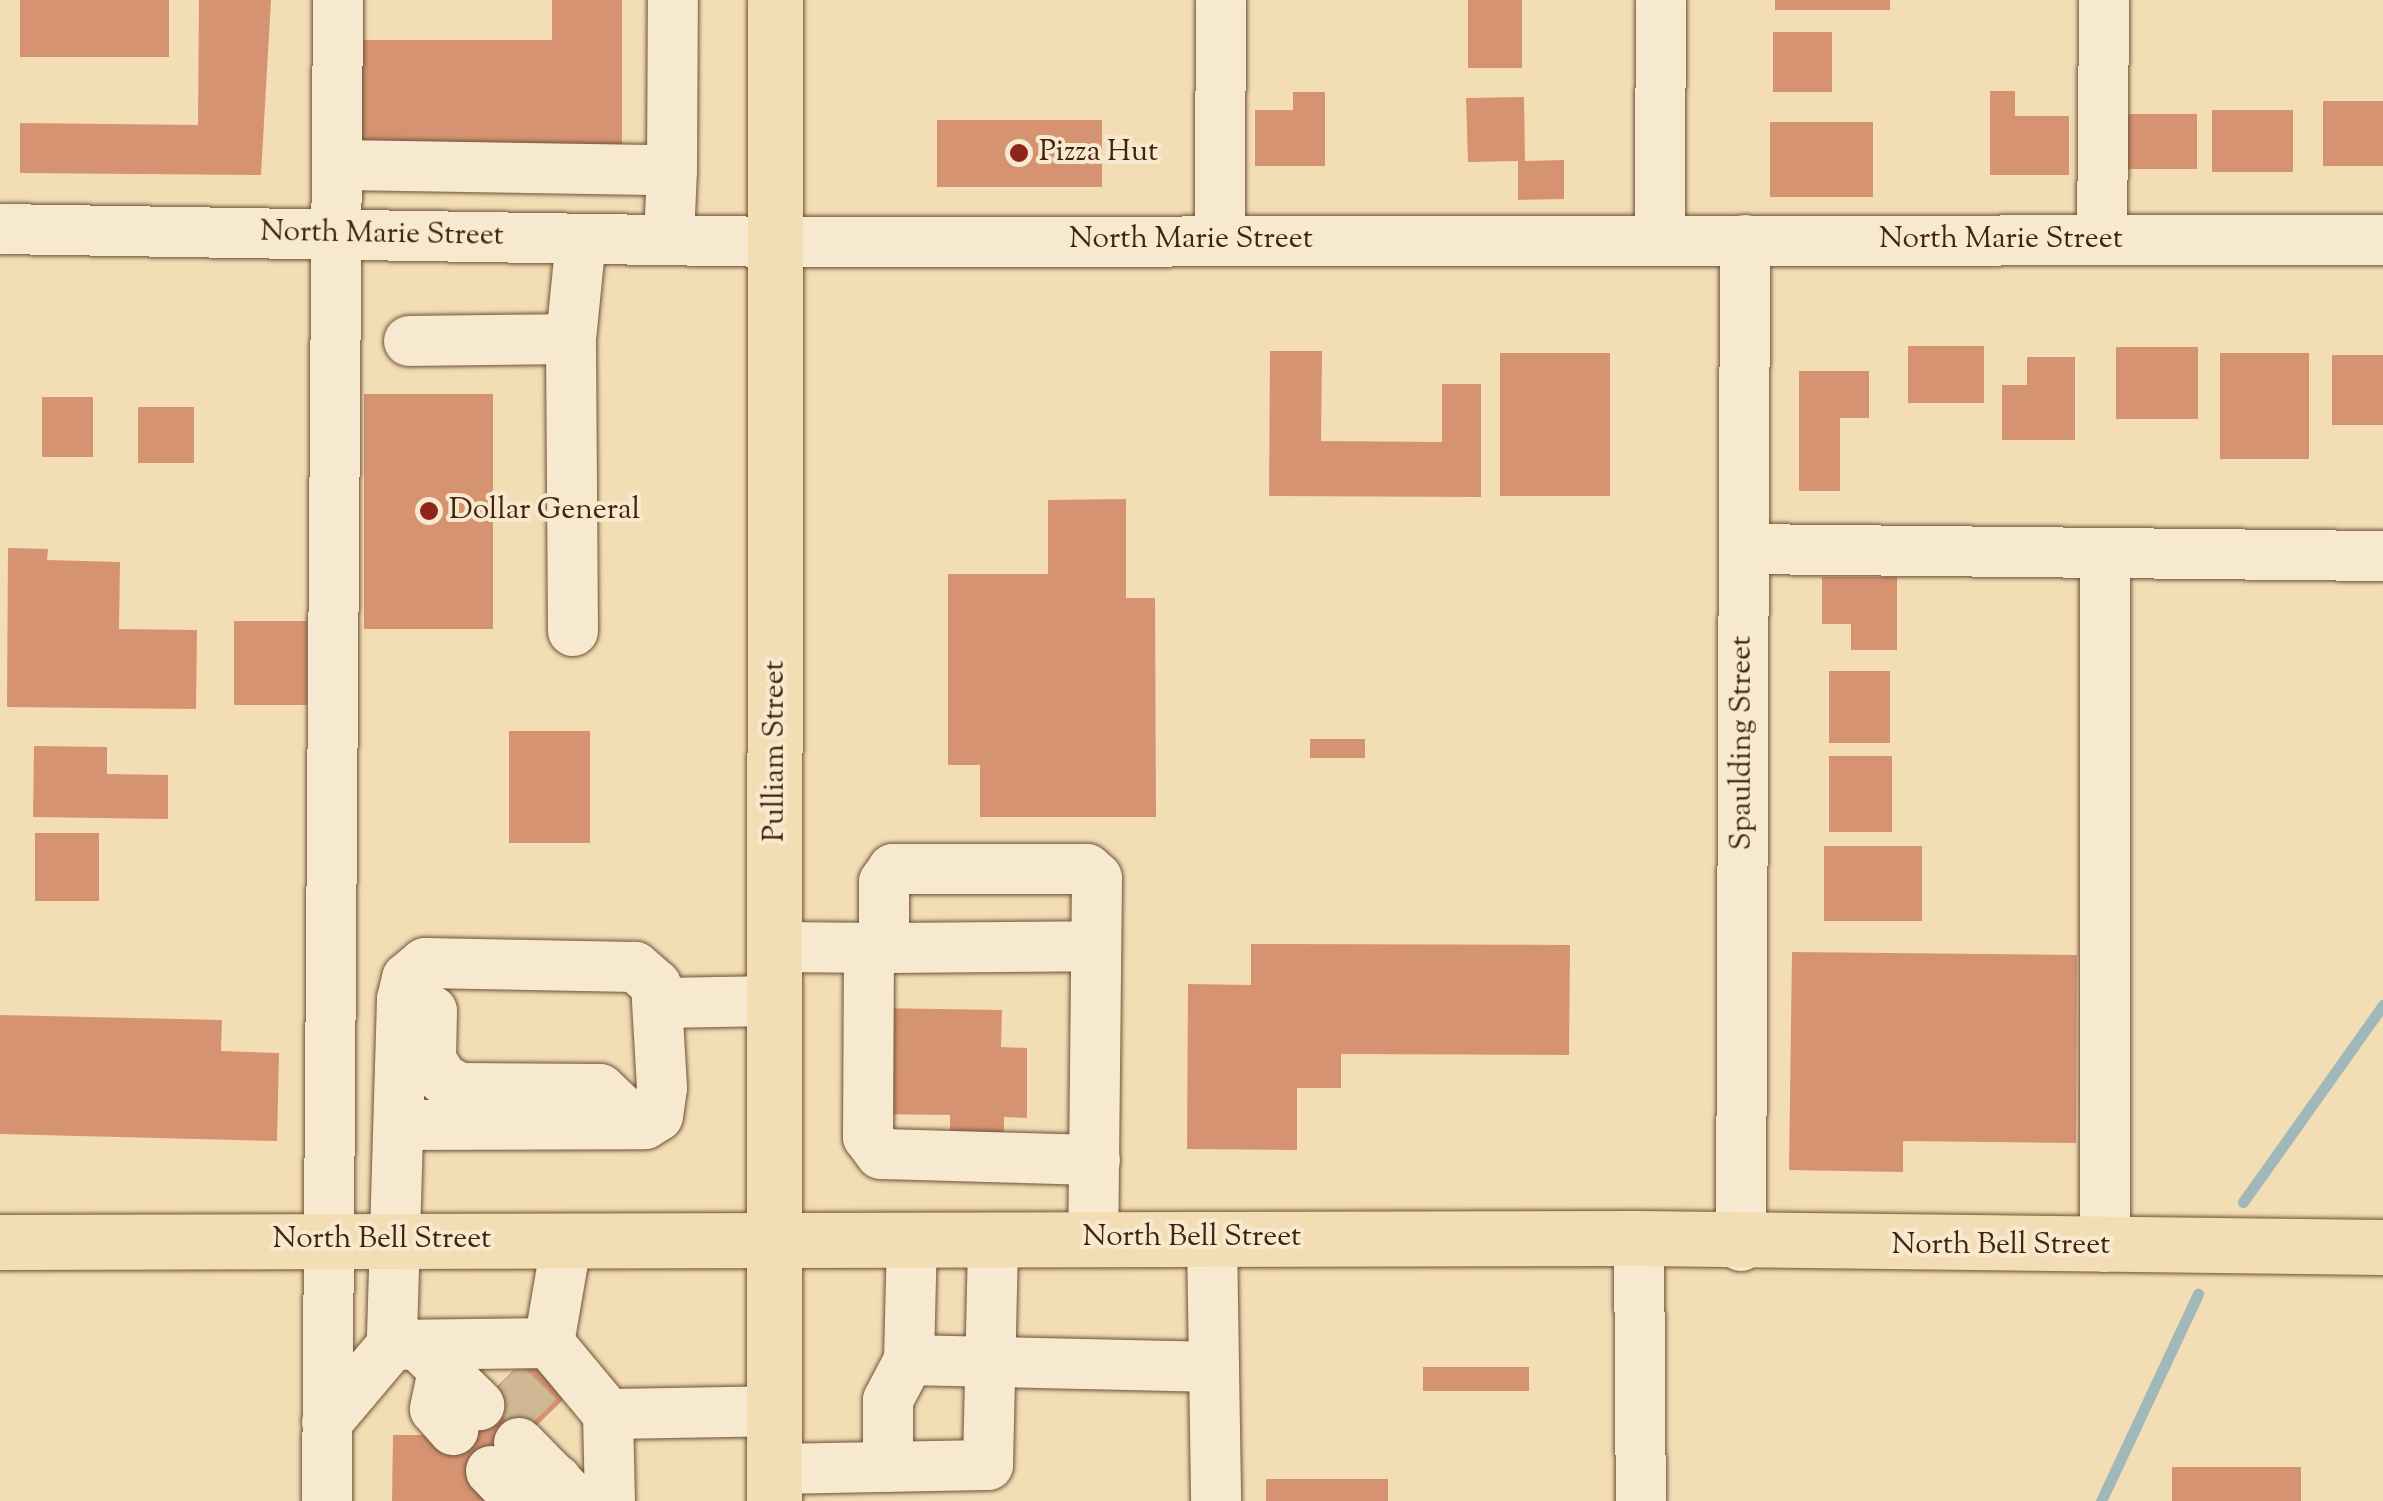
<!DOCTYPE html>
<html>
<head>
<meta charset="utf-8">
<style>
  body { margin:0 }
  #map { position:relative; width:2383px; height:1501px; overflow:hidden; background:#f3ddb5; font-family:"Sorts Mill Goudy",serif }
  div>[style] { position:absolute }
  .stream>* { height:11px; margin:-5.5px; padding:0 5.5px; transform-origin:5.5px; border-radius:5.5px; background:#a1b8ba }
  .building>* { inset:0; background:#d59372; transform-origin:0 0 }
  .minor-tunnel>* { height:50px; margin-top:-25px; transform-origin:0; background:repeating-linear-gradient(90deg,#d0b894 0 50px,transparent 0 75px) }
  .roads { filter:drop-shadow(0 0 2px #6e5238) drop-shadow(0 0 2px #6e5238) }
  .minor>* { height:50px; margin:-25px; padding:0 25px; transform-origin:25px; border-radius:25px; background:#f7e9cf }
  .major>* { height:55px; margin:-27.5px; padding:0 27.5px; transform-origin:27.5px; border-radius:27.5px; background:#f3ddb5 }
  .dots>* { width:28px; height:28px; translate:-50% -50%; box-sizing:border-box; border:5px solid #f7e9cf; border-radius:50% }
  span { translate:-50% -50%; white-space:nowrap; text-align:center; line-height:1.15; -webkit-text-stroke:8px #f7e9cf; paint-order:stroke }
  .poi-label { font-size:30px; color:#42240e }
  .left { translate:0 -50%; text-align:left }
  .street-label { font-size:30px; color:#42240e }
</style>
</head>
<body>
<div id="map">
  <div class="stream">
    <i style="left:2243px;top:1202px;width:242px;rotate:-54.6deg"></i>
    <i style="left:2101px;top:1501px;width:229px;rotate:-64.9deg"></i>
  </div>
  <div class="building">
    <i style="left:20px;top:0;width:149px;height:57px"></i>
    <i style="clip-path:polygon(199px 0,271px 0,261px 175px,20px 173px,20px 123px,198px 125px)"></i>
    <i style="clip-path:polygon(552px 0,622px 0,622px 146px,350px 146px,350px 40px,552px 40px)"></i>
    <i style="left:1468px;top:0;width:54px;height:68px"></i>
    <i style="left:1775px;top:0;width:115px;height:10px"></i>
    <i style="left:1773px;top:32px;width:59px;height:60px"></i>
    <i style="clip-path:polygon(1990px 91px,2015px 91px,2015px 116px,2069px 116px,2069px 175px,1990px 175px)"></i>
    <i style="clip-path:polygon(1293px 92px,1325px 92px,1325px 166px,1255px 166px,1255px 110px,1293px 110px)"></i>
    <i style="clip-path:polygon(1524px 97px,1525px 161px,1564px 160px,1564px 199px,1518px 200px,1518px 161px,1468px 162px,1466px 98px)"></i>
    <i style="left:2323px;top:101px;width:60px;height:65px"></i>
    <i style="left:2293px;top:110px;width:62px;height:81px;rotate:90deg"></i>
    <i style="left:2116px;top:114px;width:81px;height:55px"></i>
    <i style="left:937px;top:120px;width:165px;height:67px"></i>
    <i style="left:1770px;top:122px;width:103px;height:75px"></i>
    <i style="left:1908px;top:346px;width:76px;height:57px"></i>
    <i style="left:2116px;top:347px;width:82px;height:72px"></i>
    <i style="clip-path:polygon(1270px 351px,1322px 351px,1321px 441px,1442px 442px,1442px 384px,1481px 384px,1481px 497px,1269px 496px)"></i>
    <i style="left:1500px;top:353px;width:110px;height:143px"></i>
    <i style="left:2220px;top:353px;width:89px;height:106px"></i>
    <i style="left:2332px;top:355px;width:51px;height:70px"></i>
    <i style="clip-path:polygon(2027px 357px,2075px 357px,2075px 440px,2002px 440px,2002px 385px,2027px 385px)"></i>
    <i style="clip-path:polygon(1799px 371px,1869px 371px,1869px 418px,1840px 418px,1840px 491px,1799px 491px)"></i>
    <i style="left:364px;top:394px;width:129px;height:235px"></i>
    <i style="left:42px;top:397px;width:51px;height:60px"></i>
    <i style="left:138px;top:407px;width:56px;height:56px"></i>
    <i style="clip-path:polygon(1126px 499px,1126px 598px,1155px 598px,1156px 817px,980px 817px,980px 765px,948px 765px,948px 574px,1048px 574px,1048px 500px)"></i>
    <i style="clip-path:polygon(8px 548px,48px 549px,47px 560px,120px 562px,119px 629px,197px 630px,196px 709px,7px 707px)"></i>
    <i style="clip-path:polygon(1822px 577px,1897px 577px,1897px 650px,1851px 650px,1851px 624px,1822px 624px)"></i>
    <i style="left:234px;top:621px;width:73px;height:84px"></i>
    <i style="left:1829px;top:671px;width:61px;height:72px"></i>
    <i style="left:509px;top:731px;width:81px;height:112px"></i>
    <i style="left:1310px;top:739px;width:55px;height:19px"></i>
    <i style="clip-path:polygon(34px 746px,107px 747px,107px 774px,168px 775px,168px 819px,33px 817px)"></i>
    <i style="left:1829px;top:756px;width:63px;height:76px"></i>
    <i style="left:35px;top:833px;width:64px;height:68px"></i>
    <i style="left:1824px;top:846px;width:98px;height:75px"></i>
    <i style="clip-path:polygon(1251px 944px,1570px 945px,1569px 1055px,1341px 1054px,1341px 1088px,1297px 1088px,1297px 1150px,1187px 1149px,1188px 984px,1251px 985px)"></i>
    <i style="clip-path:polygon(1792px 952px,2077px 955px,2076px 1143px,1903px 1141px,1903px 1172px,1789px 1170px)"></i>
    <i style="clip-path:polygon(875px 1008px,1002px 1010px,1001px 1047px,1027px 1048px,1027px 1118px,1004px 1117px,1004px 1145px,950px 1144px,950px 1115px,874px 1114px)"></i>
    <i style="clip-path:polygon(0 1015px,222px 1020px,221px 1051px,279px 1053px,277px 1141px,0 1134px)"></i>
    <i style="clip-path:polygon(526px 1358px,565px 1398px,484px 1477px,484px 1501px,392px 1501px,393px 1435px,448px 1435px)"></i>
    <i style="left:1423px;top:1367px;width:106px;height:24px"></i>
    <i style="left:2172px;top:1467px;width:129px;height:34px"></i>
    <i style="left:1266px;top:1479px;width:122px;height:22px"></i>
  </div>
  <div class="minor-tunnel">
    <i style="left:503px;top:1382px;width:54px;rotate:44.3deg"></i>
  </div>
  <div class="roads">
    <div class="minor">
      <i style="left:337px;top:165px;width:335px;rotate:0.9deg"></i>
      <i style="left:672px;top:170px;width:70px;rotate:92.5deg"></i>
      <i style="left:672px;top:170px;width:170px;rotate:-89.7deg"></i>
      <i style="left:0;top:229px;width:775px;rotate:0.96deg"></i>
      <i style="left:775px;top:242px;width:1608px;rotate:-0.07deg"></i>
      <i style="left:1660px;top:238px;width:238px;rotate:-89.8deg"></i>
      <i style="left:1220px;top:240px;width:240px;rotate:-89.8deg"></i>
      <i style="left:2102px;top:240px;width:240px;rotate:-89.5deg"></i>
      <i style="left:409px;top:341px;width:162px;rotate:-0.7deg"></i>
      <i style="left:1744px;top:549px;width:639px;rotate:0.63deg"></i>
      <i style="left:2105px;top:553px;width:694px;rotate:90deg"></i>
      <i style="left:573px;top:631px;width:292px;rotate:-90.4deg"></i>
      <i style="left:571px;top:339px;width:100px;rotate:-84.3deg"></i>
      <i style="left:777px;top:947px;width:107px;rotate:0.5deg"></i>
      <i style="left:884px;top:948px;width:66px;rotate:-90deg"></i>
      <i style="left:884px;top:882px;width:16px;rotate:-55deg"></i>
      <i style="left:893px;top:869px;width:194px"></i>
      <i style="left:1087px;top:869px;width:13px;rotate:42deg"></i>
      <i style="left:1097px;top:878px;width:360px;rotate:90.6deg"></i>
      <i style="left:884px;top:948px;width:212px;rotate:-0.5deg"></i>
      <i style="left:869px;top:949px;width:188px;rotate:90.3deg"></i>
      <i style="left:868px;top:1137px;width:21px;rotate:53deg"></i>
      <i style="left:881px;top:1154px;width:214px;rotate:1.6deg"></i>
      <i style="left:658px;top:1003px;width:119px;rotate:-1deg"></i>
      <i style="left:420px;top:1006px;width:13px;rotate:23deg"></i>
      <i style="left:432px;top:1011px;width:49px;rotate:91.2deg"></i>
      <i style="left:431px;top:1060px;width:22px;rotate:58deg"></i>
      <i style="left:443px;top:1079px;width:19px;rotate:28deg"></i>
      <i style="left:460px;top:1088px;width:140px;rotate:0.4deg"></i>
      <i style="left:600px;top:1089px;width:51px;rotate:43.4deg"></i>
      <i style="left:399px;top:1125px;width:246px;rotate:-0.2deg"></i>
      <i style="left:645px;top:1124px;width:15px;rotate:-32deg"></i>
      <i style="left:658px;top:1116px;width:28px;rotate:-82deg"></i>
      <i style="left:662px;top:1088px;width:103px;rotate:-93.3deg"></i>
      <i style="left:656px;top:985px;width:28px;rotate:-139deg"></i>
      <i style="left:635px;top:967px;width:210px;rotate:-178.9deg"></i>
      <i style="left:425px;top:963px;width:23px;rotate:140deg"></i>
      <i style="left:407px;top:978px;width:22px;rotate:103deg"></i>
      <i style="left:402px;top:999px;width:346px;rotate:91.7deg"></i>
      <i style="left:392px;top:1345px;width:157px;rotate:-0.7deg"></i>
      <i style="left:1212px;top:1238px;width:263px;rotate:89.1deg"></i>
      <i style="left:1639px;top:1238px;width:263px;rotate:89.6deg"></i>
      <i style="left:567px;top:1239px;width:106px;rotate:99.8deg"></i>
      <i style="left:549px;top:1343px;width:92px;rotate:50.3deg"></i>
      <i style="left:608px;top:1414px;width:87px;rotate:88.7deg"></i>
      <i style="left:1741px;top:1246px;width:1006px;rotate:-89.77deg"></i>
      <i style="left:418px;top:1345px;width:86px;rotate:44.5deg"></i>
      <i style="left:909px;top:1360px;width:305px;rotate:1.3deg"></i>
      <i style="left:443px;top:1371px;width:39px;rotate:102deg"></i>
      <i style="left:435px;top:1409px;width:28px;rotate:49deg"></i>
      <i style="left:608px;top:1414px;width:167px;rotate:-1deg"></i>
      <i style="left:327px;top:1422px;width:101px;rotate:-49.8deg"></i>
      <i style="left:519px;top:1443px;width:81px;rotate:45.5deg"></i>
      <i style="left:888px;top:1467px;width:67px;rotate:-90deg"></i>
      <i style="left:888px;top:1400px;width:45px;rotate:-62.3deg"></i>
      <i style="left:909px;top:1360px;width:122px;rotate:-88.6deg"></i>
      <i style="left:774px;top:1469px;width:214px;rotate:-1.1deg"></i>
      <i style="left:988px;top:1465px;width:227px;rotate:-88.7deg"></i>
      <i style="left:491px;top:1471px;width:28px;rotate:46deg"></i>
      <i style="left:510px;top:1491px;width:48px;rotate:-13.2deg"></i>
      <i style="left:327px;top:1501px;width:1501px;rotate:-89.58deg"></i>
    </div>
    <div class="major">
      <i style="left:0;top:1242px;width:1639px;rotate:-0.14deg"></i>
      <i style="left:1639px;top:1238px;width:744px;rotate:0.69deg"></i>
      <i style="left:774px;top:1501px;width:1501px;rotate:-89.96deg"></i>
    </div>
  </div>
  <div class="dots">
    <i style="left:1019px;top:153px;background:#8f2418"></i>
    <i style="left:429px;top:511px;background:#8f2418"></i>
  </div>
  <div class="poi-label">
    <span class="left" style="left:1039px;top:153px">Pizza Hut</span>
    <span class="left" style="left:449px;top:511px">Dollar General</span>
  </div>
  <div class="street-label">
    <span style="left:382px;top:235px;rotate:1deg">North Marie Street</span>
    <span style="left:1191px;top:240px">North Marie Street</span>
    <span style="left:2001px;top:240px">North Marie Street</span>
    <span style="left:1743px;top:743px;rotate:-90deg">Spaulding Street</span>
    <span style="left:776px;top:751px;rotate:-90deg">Pulliam Street</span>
    <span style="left:1192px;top:1238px">North Bell Street</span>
    <span style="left:382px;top:1240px">North Bell Street</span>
    <span style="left:2001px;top:1246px">North Bell Street</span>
  </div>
</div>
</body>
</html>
